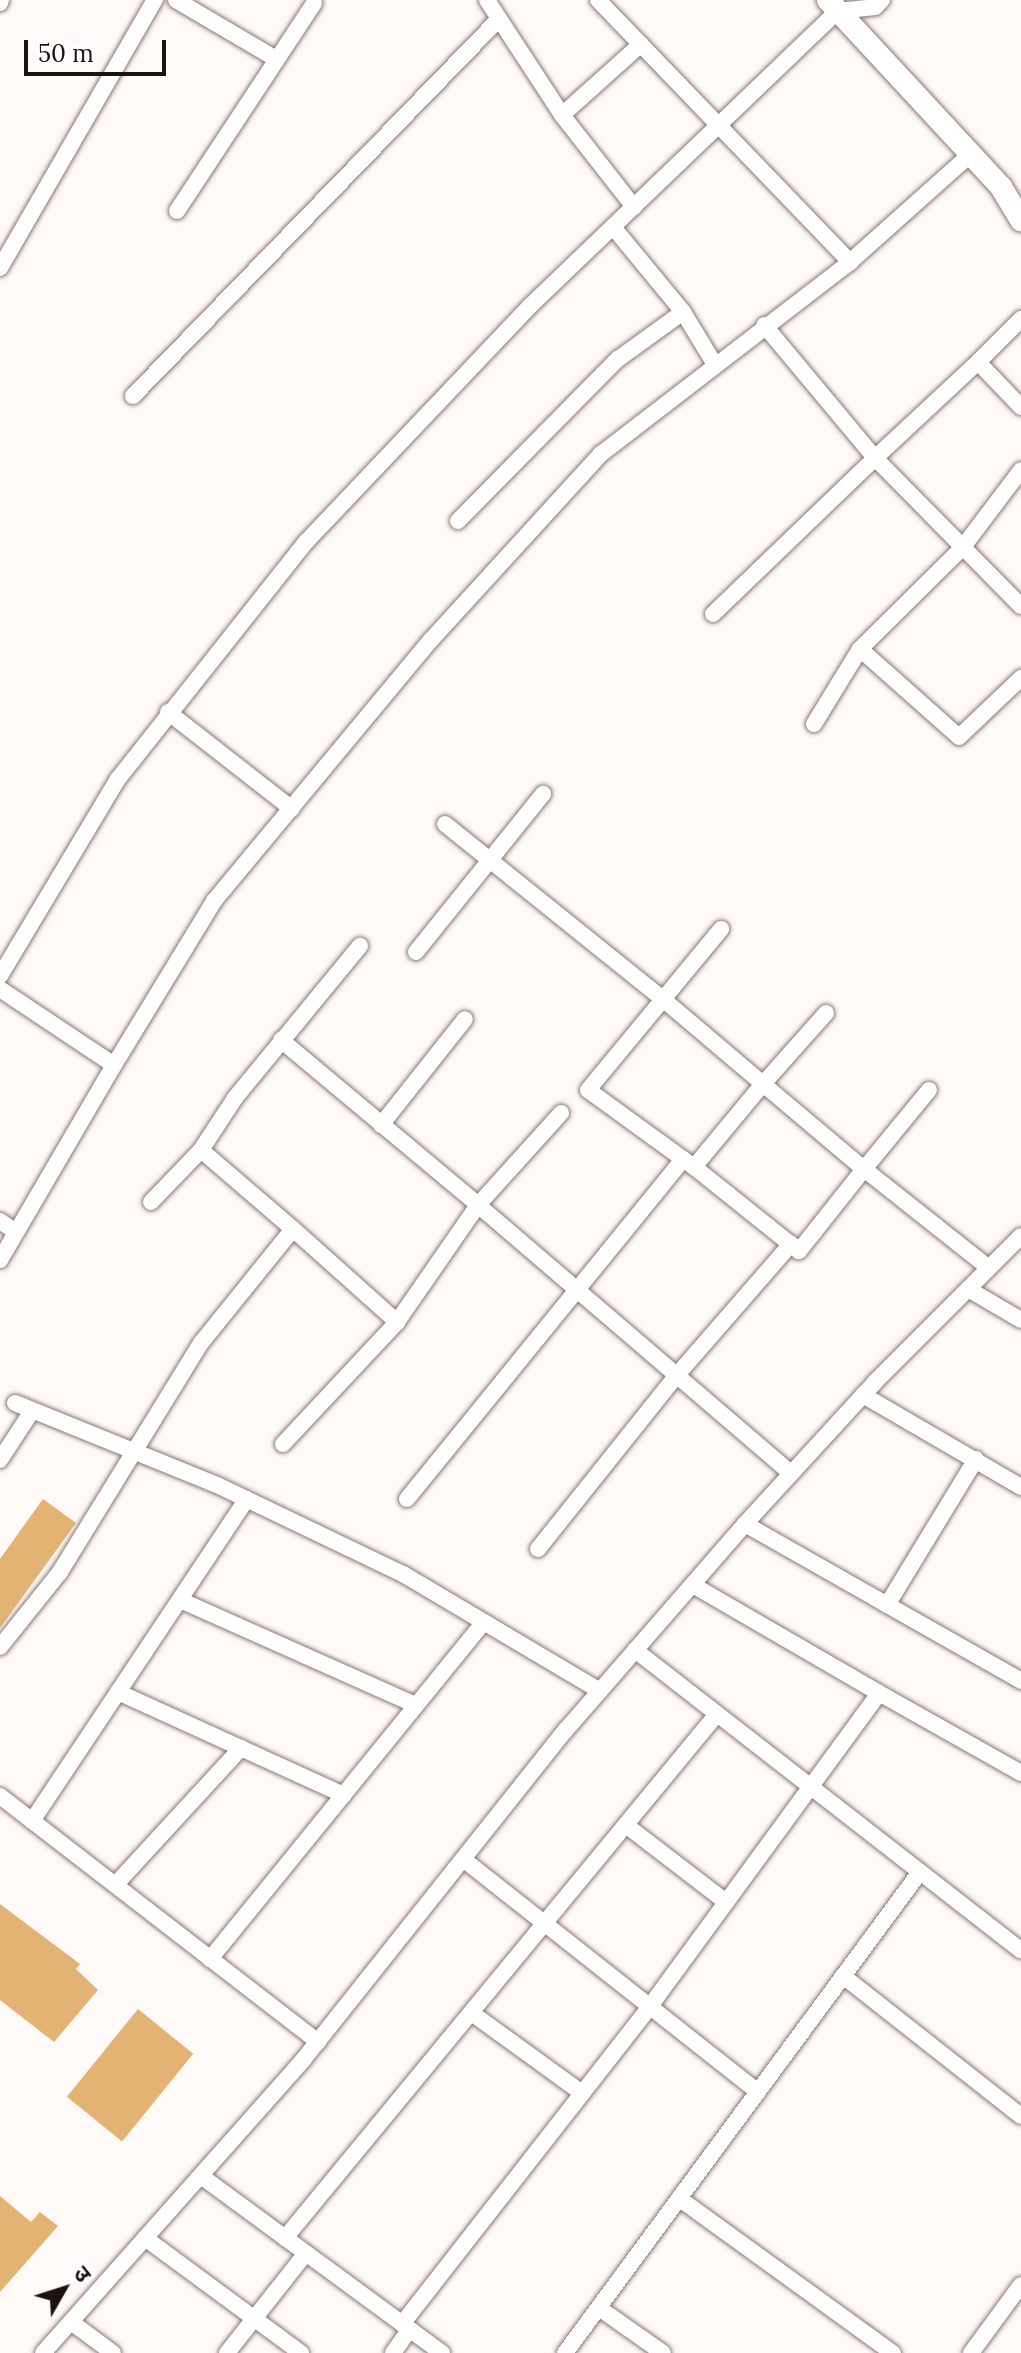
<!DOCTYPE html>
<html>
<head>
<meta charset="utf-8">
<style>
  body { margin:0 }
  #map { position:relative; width:1021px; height:2353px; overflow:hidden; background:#fff9f8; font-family:Lora,"Noto Sans Devanagari",serif }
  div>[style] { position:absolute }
  .building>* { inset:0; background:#e2b372; transform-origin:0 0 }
  .roads { filter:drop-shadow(0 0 2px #8b756d) drop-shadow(0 0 2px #8b756d) }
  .minor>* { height:16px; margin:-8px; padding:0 8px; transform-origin:8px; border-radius:8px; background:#fff }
  .secondary>* { height:22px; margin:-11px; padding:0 11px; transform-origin:11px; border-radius:11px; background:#fff }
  span { translate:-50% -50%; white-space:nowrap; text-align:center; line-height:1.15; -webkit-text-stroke:6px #fff; paint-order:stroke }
  .north { position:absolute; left:24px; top:2249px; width:80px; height:80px; -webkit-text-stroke:6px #fff; paint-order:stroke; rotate:51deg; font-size:22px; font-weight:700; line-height:32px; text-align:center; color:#1c1310 }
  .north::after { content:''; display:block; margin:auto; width:28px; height:36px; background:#1c1310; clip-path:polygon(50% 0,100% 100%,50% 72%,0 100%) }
  .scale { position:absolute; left:24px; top:40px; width:142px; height:36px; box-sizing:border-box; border:4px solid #1c1310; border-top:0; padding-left:10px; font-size:24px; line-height:28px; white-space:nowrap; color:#1c1310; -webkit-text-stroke:6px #fff; paint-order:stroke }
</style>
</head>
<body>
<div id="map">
  <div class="building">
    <i style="clip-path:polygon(43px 1499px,76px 1523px,0 1628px,0 1559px)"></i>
    <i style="clip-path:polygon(0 1904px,80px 1964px,76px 1969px,98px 1990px,54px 2042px,0 2000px)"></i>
    <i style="left:138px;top:2009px;width:71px;height:113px;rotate:39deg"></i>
    <i style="clip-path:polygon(0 2196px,31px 2222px,40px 2212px,58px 2226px,0 2292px)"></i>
  </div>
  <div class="roads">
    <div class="minor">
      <i style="left:176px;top:0;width:116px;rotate:30.5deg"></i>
      <i style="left:487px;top:0;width:137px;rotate:56.9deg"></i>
      <i style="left:562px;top:115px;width:117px;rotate:52deg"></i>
      <i style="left:598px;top:0;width:364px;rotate:46.1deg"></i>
      <i style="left:850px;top:262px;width:162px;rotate:-41.8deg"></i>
      <i style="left:0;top:3px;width:3px;rotate:-72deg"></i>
      <i style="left:562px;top:115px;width:106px;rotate:-41.9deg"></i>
      <i style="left:177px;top:211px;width:249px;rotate:-56.6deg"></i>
      <i style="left:613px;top:227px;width:110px;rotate:50.5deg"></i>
      <i style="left:683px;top:312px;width:60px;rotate:58.7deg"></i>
      <i style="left:0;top:268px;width:310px;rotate:-60deg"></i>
      <i style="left:978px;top:362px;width:61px;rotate:-45deg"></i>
      <i style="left:133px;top:396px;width:525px;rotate:-45.85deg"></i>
      <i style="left:1021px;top:407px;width:62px;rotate:-133.7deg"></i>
      <i style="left:978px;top:362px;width:141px;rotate:137deg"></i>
      <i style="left:875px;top:458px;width:208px;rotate:45.4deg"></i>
      <i style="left:458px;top:521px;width:228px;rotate:-45.4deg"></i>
      <i style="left:618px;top:359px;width:80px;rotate:-35.9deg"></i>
      <i style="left:713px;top:614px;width:225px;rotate:-43.9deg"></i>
      <i style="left:875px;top:458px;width:173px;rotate:-129.8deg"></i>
      <i style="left:860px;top:649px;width:145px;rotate:-44.7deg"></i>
      <i style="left:963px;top:547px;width:96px;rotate:-53deg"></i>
      <i style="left:168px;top:712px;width:157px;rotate:38deg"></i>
      <i style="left:814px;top:724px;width:88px;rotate:-58.5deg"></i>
      <i style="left:860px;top:649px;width:132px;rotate:41.6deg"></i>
      <i style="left:959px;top:737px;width:86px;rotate:-43.6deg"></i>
      <i style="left:445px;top:824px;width:273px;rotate:38.8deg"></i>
      <i style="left:658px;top:995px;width:8px;rotate:40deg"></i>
      <i style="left:664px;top:1000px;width:130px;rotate:40.3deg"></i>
      <i style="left:763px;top:1084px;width:132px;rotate:40.1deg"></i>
      <i style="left:864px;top:1169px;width:105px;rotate:128.4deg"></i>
      <i style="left:799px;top:1251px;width:134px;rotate:-141.3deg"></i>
      <i style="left:694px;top:1167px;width:108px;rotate:-50.3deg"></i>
      <i style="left:763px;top:1084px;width:95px;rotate:-48.4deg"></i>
      <i style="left:416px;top:952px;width:203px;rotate:-51.2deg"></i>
      <i style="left:0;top:976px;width:230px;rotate:-59.1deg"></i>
      <i style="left:118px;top:779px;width:303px;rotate:-51.6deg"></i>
      <i style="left:306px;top:542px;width:325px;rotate:-46.5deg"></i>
      <i style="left:530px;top:306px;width:426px;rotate:-43.8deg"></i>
      <i style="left:838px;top:11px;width:37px;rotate:-6deg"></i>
      <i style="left:875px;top:7px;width:10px;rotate:-45deg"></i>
      <i style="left:0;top:989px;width:137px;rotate:33.7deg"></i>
      <i style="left:114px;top:1065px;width:226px;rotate:120.3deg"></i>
      <i style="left:281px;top:1040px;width:257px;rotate:39.9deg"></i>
      <i style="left:478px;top:1205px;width:124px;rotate:-47.9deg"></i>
      <i style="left:114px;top:1065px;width:192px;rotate:-58.6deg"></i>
      <i style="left:214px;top:901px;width:339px;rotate:-50.3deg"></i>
      <i style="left:431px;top:640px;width:252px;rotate:-47.6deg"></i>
      <i style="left:601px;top:454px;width:314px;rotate:-37.6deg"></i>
      <i style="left:929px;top:1090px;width:102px;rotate:129.4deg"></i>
      <i style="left:864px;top:1169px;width:159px;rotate:38.4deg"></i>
      <i style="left:381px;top:1125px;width:135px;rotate:-51.6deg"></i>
      <i style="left:201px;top:1150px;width:62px;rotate:-56.8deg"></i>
      <i style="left:235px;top:1098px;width:197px;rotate:-50.6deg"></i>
      <i style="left:683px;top:1159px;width:117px;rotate:-144deg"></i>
      <i style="left:588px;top:1090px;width:209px;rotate:-50.4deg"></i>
      <i style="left:151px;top:1202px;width:72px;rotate:-46.1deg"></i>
      <i style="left:201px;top:1150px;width:121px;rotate:40.7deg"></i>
      <i style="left:0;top:1221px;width:19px;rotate:35deg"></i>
      <i style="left:968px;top:1289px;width:61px;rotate:30.3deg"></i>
      <i style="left:863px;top:1395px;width:183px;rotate:30.2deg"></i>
      <i style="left:15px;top:1403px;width:218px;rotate:22.1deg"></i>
      <i style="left:217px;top:1485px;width:206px;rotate:25.6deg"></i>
      <i style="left:403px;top:1574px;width:229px;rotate:30.7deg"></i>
      <i style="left:283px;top:1444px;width:167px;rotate:-46.9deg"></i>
      <i style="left:397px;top:1322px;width:142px;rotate:-55.3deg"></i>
      <i style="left:478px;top:1205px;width:412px;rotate:40.6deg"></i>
      <i style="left:0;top:1460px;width:59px;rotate:-56.9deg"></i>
      <i style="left:407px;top:1499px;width:438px;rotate:-50.9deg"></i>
      <i style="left:683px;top:1159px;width:14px;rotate:36deg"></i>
      <i style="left:745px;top:1524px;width:318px;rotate:29.6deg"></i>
      <i style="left:538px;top:1549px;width:223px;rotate:-51.4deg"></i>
      <i style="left:677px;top:1375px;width:174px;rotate:-49deg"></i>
      <i style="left:180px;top:1600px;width:258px;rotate:24deg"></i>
      <i style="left:887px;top:1605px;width:171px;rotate:-58.6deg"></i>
      <i style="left:0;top:1647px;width:96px;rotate:-51.3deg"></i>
      <i style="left:60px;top:1572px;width:269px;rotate:-58.4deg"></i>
      <i style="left:201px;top:1343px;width:146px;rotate:-51.1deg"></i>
      <i style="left:293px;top:1229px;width:140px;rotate:41.8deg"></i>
      <i style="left:635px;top:1650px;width:489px;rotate:37.9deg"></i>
      <i style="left:118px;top:1692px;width:248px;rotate:24.5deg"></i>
      <i style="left:879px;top:1693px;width:163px;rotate:29.4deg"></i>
      <i style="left:0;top:1796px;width:402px;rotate:37.7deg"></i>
      <i style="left:32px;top:1821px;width:387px;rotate:-56.3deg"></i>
      <i style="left:627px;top:1826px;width:125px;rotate:37.5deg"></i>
      <i style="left:463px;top:1859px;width:376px;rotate:38.3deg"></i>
      <i style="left:116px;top:1884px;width:185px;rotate:-47.4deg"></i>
      <i style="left:210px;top:1959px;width:434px;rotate:-50.9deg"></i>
      <i style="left:843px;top:1976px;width:226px;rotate:38.2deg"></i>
      <i style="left:473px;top:2014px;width:135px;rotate:35.9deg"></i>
      <i style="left:201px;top:2176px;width:299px;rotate:36.3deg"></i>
      <i style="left:680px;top:2199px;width:263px;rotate:35.9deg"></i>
      <i style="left:145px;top:2238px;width:194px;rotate:36.4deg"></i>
      <i style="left:285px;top:2238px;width:679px;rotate:-50.5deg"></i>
      <i style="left:599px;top:2308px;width:78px;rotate:35.1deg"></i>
      <i style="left:71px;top:2322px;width:52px;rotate:36.4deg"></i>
      <i style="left:402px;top:2324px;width:400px;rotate:-52deg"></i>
      <i style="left:648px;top:2009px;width:391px;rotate:-53.8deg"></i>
      <i style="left:879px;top:1693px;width:215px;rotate:-149.9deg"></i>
      <i style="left:43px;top:2353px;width:392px;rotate:-48.4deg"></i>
      <i style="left:303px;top:2060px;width:421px;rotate:-51.5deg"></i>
      <i style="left:565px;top:1731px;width:274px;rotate:-49deg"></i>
      <i style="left:745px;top:1524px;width:193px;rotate:-47.5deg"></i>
      <i style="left:875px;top:1382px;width:206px;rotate:-45deg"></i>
      <i style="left:227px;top:2353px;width:127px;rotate:-51.7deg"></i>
      <i style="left:393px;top:2353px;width:29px;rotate:-55deg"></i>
      <i style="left:565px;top:2353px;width:598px;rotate:-53.57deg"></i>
      <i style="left:971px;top:2353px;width:84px;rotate:-53.7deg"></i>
    </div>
    <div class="secondary">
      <i style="left:828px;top:0;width:255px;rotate:47.2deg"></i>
      <i style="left:1001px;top:187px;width:39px;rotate:59deg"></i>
    </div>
  </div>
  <div class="north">उ</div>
  <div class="scale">50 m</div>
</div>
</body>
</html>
